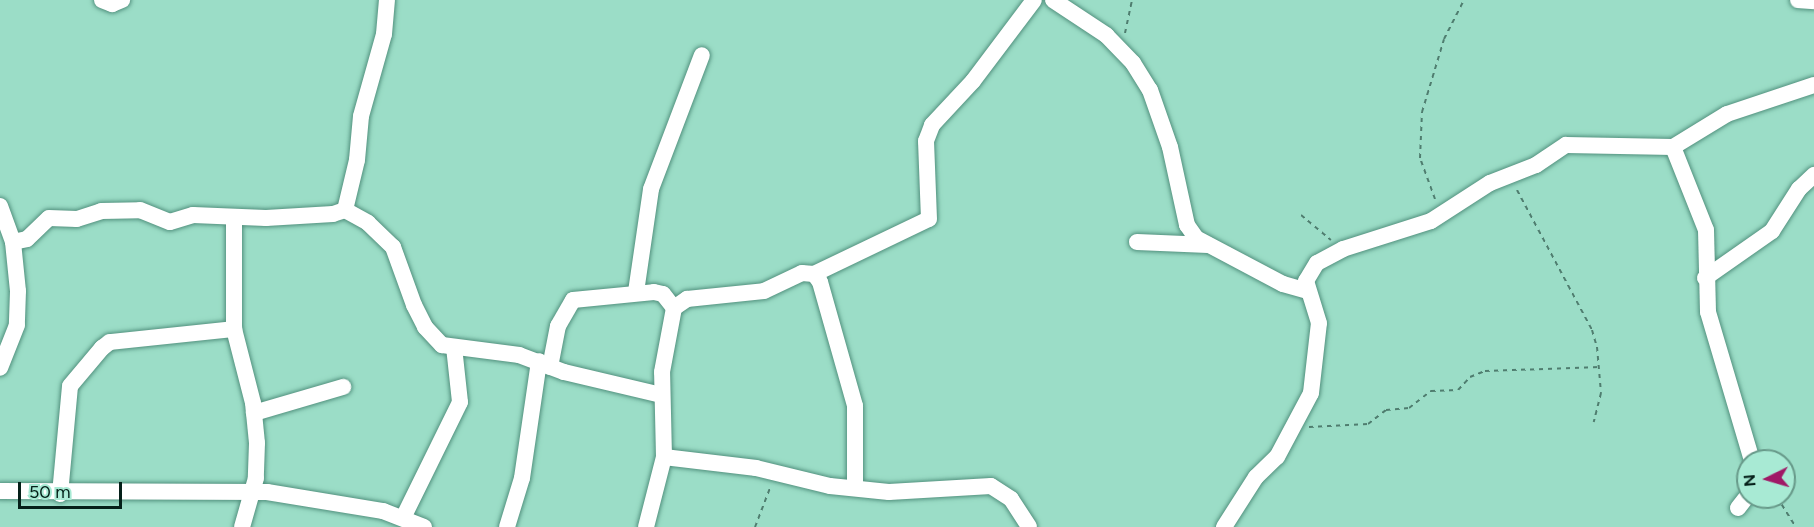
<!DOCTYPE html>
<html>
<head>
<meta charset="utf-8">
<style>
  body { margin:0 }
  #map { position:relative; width:1814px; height:527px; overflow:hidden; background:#9bddc7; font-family:Figtree,sans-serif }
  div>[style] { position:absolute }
  .path>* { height:2px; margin-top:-1px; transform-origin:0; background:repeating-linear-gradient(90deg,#4f7d6f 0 4.5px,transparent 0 9px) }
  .roads { filter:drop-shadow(0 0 2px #52917e) drop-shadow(0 0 2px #52917e) }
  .minor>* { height:16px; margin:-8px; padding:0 8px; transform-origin:8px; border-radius:8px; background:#fff }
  span { translate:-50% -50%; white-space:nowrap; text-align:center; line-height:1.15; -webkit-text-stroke:6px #a8ead4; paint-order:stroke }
  .north { position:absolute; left:1736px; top:449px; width:60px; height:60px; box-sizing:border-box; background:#a8ead4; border:2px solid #679989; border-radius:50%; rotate:265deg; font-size:16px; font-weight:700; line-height:24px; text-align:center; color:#052019 }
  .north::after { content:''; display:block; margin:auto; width:21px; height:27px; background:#a01966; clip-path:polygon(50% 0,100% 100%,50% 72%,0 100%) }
  .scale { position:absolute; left:18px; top:482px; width:104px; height:27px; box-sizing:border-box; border:3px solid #052019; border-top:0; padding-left:8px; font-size:18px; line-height:21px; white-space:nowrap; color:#052019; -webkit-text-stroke:4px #a8ead4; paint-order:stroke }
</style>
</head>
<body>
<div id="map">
  <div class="path">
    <i style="left:1125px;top:33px;width:34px;rotate:-78deg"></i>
    <i style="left:1517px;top:190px;width:159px;rotate:61.8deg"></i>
    <i style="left:1592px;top:330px;width:18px;rotate:74deg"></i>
    <i style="left:1597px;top:347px;width:46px;rotate:85deg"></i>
    <i style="left:1601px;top:393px;width:30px;rotate:104deg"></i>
    <i style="left:1435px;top:199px;width:44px;rotate:-110.1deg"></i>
    <i style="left:1420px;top:158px;width:46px;rotate:-87.5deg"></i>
    <i style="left:1422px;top:112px;width:76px;rotate:-73.2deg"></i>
    <i style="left:1444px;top:39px;width:44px;rotate:-62.9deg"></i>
    <i style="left:1301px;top:215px;width:39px;rotate:40deg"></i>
    <i style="left:1309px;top:427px;width:59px;rotate:-2.9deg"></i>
    <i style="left:1368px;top:424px;width:23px;rotate:-38deg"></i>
    <i style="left:1386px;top:410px;width:23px;rotate:-5deg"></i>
    <i style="left:1409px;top:408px;width:28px;rotate:-38deg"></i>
    <i style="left:1431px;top:391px;width:27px;rotate:-2deg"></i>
    <i style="left:1458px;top:390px;width:18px;rotate:-47deg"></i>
    <i style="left:1470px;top:377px;width:16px;rotate:-22deg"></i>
    <i style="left:1485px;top:371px;width:115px;rotate:-2deg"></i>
    <i style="left:1777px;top:497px;width:36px;rotate:58deg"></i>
    <i style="left:755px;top:527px;width:42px;rotate:-69deg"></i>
  </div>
  <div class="roads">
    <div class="minor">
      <i style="left:102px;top:0;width:11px;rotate:22deg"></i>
      <i style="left:112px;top:4px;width:11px;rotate:-22deg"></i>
      <i style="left:1053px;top:0;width:64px;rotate:33.4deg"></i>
      <i style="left:1106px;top:35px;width:39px;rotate:46deg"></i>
      <i style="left:1133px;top:63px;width:32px;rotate:58deg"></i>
      <i style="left:1150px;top:90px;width:60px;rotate:70.7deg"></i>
      <i style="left:1170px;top:147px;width:80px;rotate:77.7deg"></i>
      <i style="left:1187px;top:225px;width:16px;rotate:55deg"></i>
      <i style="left:1196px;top:238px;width:98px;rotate:27.9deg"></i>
      <i style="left:1283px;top:284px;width:25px;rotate:16deg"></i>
      <i style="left:1798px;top:0;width:16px;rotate:4deg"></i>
      <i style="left:1673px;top:147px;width:89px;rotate:68.3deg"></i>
      <i style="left:1706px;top:230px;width:82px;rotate:88.6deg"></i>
      <i style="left:1708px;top:312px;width:155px;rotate:73.5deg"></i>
      <i style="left:0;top:206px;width:38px;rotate:70deg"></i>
      <i style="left:13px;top:242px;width:49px;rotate:84.2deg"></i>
      <i style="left:18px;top:291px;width:34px;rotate:92deg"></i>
      <i style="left:17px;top:325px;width:46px;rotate:111.6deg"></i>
      <i style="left:345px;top:210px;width:26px;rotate:29deg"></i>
      <i style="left:368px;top:223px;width:35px;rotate:44deg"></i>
      <i style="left:393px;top:247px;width:62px;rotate:70.1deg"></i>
      <i style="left:414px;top:305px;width:25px;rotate:63deg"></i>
      <i style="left:425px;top:327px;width:25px;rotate:47deg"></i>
      <i style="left:442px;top:345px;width:78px;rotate:7.4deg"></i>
      <i style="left:519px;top:355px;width:48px;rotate:20.7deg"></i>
      <i style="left:564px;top:372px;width:100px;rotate:13.3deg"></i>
      <i style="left:234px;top:217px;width:112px;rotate:90deg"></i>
      <i style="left:234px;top:329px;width:76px;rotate:75.6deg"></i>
      <i style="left:253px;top:403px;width:40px;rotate:84.3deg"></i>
      <i style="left:257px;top:443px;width:35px;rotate:92deg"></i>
      <i style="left:256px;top:478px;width:51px;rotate:105.9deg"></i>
      <i style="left:13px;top:242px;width:14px;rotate:-12deg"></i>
      <i style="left:27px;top:239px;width:30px;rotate:-44deg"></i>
      <i style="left:49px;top:218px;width:28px;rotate:2deg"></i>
      <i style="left:77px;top:219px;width:25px;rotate:-18deg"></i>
      <i style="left:101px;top:211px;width:39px;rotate:-1deg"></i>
      <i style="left:140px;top:210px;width:32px;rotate:22deg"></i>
      <i style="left:170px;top:222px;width:24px;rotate:-17deg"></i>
      <i style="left:193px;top:215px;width:73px;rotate:2.4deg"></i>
      <i style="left:266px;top:218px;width:67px;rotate:-3.4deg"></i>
      <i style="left:333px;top:214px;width:13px;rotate:-18deg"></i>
      <i style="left:345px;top:210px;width:51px;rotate:-76.5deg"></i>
      <i style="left:357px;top:160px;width:44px;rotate:-84.8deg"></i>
      <i style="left:361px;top:116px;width:85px;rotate:-74.3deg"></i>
      <i style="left:384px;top:34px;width:34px;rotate:-85deg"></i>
      <i style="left:1137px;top:242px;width:71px;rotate:2.4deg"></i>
      <i style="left:814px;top:274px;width:127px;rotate:-25.6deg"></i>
      <i style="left:929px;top:219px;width:78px;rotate:-92.2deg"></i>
      <i style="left:926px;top:141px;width:17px;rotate:-69deg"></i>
      <i style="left:932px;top:125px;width:60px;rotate:-47deg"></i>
      <i style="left:973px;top:81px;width:101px;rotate:-53deg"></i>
      <i style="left:1705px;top:278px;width:82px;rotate:-35deg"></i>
      <i style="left:1772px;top:231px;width:50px;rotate:-57.3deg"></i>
      <i style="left:1799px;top:189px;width:21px;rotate:-43deg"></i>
      <i style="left:636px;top:292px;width:104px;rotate:-81.7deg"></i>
      <i style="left:651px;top:189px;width:143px;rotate:-69.2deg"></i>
      <i style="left:550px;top:367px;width:42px;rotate:-79deg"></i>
      <i style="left:558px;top:326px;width:30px;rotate:-60deg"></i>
      <i style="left:573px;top:300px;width:81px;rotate:-5.6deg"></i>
      <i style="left:654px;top:292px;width:9px;rotate:13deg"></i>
      <i style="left:663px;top:294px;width:18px;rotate:52deg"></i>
      <i style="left:254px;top:413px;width:93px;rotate:-16.3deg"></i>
      <i style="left:664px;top:457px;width:93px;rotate:6.8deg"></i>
      <i style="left:756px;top:468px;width:76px;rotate:13.7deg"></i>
      <i style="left:830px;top:486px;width:59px;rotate:5.8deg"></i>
      <i style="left:889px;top:492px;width:102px;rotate:-3.4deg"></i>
      <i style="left:991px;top:486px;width:24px;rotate:33deg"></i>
      <i style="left:1011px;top:499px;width:33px;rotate:57deg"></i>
      <i style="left:0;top:491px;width:267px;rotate:0.2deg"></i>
      <i style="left:267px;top:492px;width:118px;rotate:9.3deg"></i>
      <i style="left:383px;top:511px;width:44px;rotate:21.3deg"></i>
      <i style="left:60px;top:494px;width:108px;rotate:-84.7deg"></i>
      <i style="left:70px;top:386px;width:50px;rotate:-49.9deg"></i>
      <i style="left:102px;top:348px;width:10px;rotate:-37deg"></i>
      <i style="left:110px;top:342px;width:125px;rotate:-6deg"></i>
      <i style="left:1738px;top:508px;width:16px;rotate:-52deg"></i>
      <i style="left:403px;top:518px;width:129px;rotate:-63.8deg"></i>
      <i style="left:460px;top:402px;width:55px;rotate:-96.2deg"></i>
      <i style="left:507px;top:527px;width:51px;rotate:-73deg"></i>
      <i style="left:522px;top:478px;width:118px;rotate:-81.7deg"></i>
      <i style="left:646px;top:527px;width:72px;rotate:-75.6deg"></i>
      <i style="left:664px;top:457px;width:85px;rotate:-91.3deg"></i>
      <i style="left:662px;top:372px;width:65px;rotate:-79.4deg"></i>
      <i style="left:674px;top:308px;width:16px;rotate:-35deg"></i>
      <i style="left:687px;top:299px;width:77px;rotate:-5.9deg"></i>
      <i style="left:764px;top:291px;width:42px;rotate:-25.3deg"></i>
      <i style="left:802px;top:273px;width:12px;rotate:5deg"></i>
      <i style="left:814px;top:274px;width:10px;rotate:53deg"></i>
      <i style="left:820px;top:282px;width:129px;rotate:74.2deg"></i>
      <i style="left:855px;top:406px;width:82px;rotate:90deg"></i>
      <i style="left:1224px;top:527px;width:59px;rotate:-57.4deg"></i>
      <i style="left:1256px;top:477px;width:29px;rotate:-44deg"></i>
      <i style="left:1277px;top:457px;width:72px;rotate:-62deg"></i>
      <i style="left:1311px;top:393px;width:70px;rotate:-83.5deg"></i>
      <i style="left:1319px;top:323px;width:44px;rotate:-107.2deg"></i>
      <i style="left:1306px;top:281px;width:21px;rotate:-59deg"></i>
      <i style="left:1317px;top:263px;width:30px;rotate:-28deg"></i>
      <i style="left:1343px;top:249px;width:92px;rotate:-17.7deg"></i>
      <i style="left:1431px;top:221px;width:70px;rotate:-32.8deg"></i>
      <i style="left:1490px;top:183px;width:49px;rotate:-21.4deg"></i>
      <i style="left:1536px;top:165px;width:36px;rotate:-34deg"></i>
      <i style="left:1566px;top:145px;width:107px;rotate:1.1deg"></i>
      <i style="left:1673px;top:147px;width:63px;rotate:-31.4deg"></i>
      <i style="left:1727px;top:114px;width:92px;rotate:-18.4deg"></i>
    </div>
  </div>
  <div class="north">N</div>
  <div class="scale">50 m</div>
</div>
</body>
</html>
